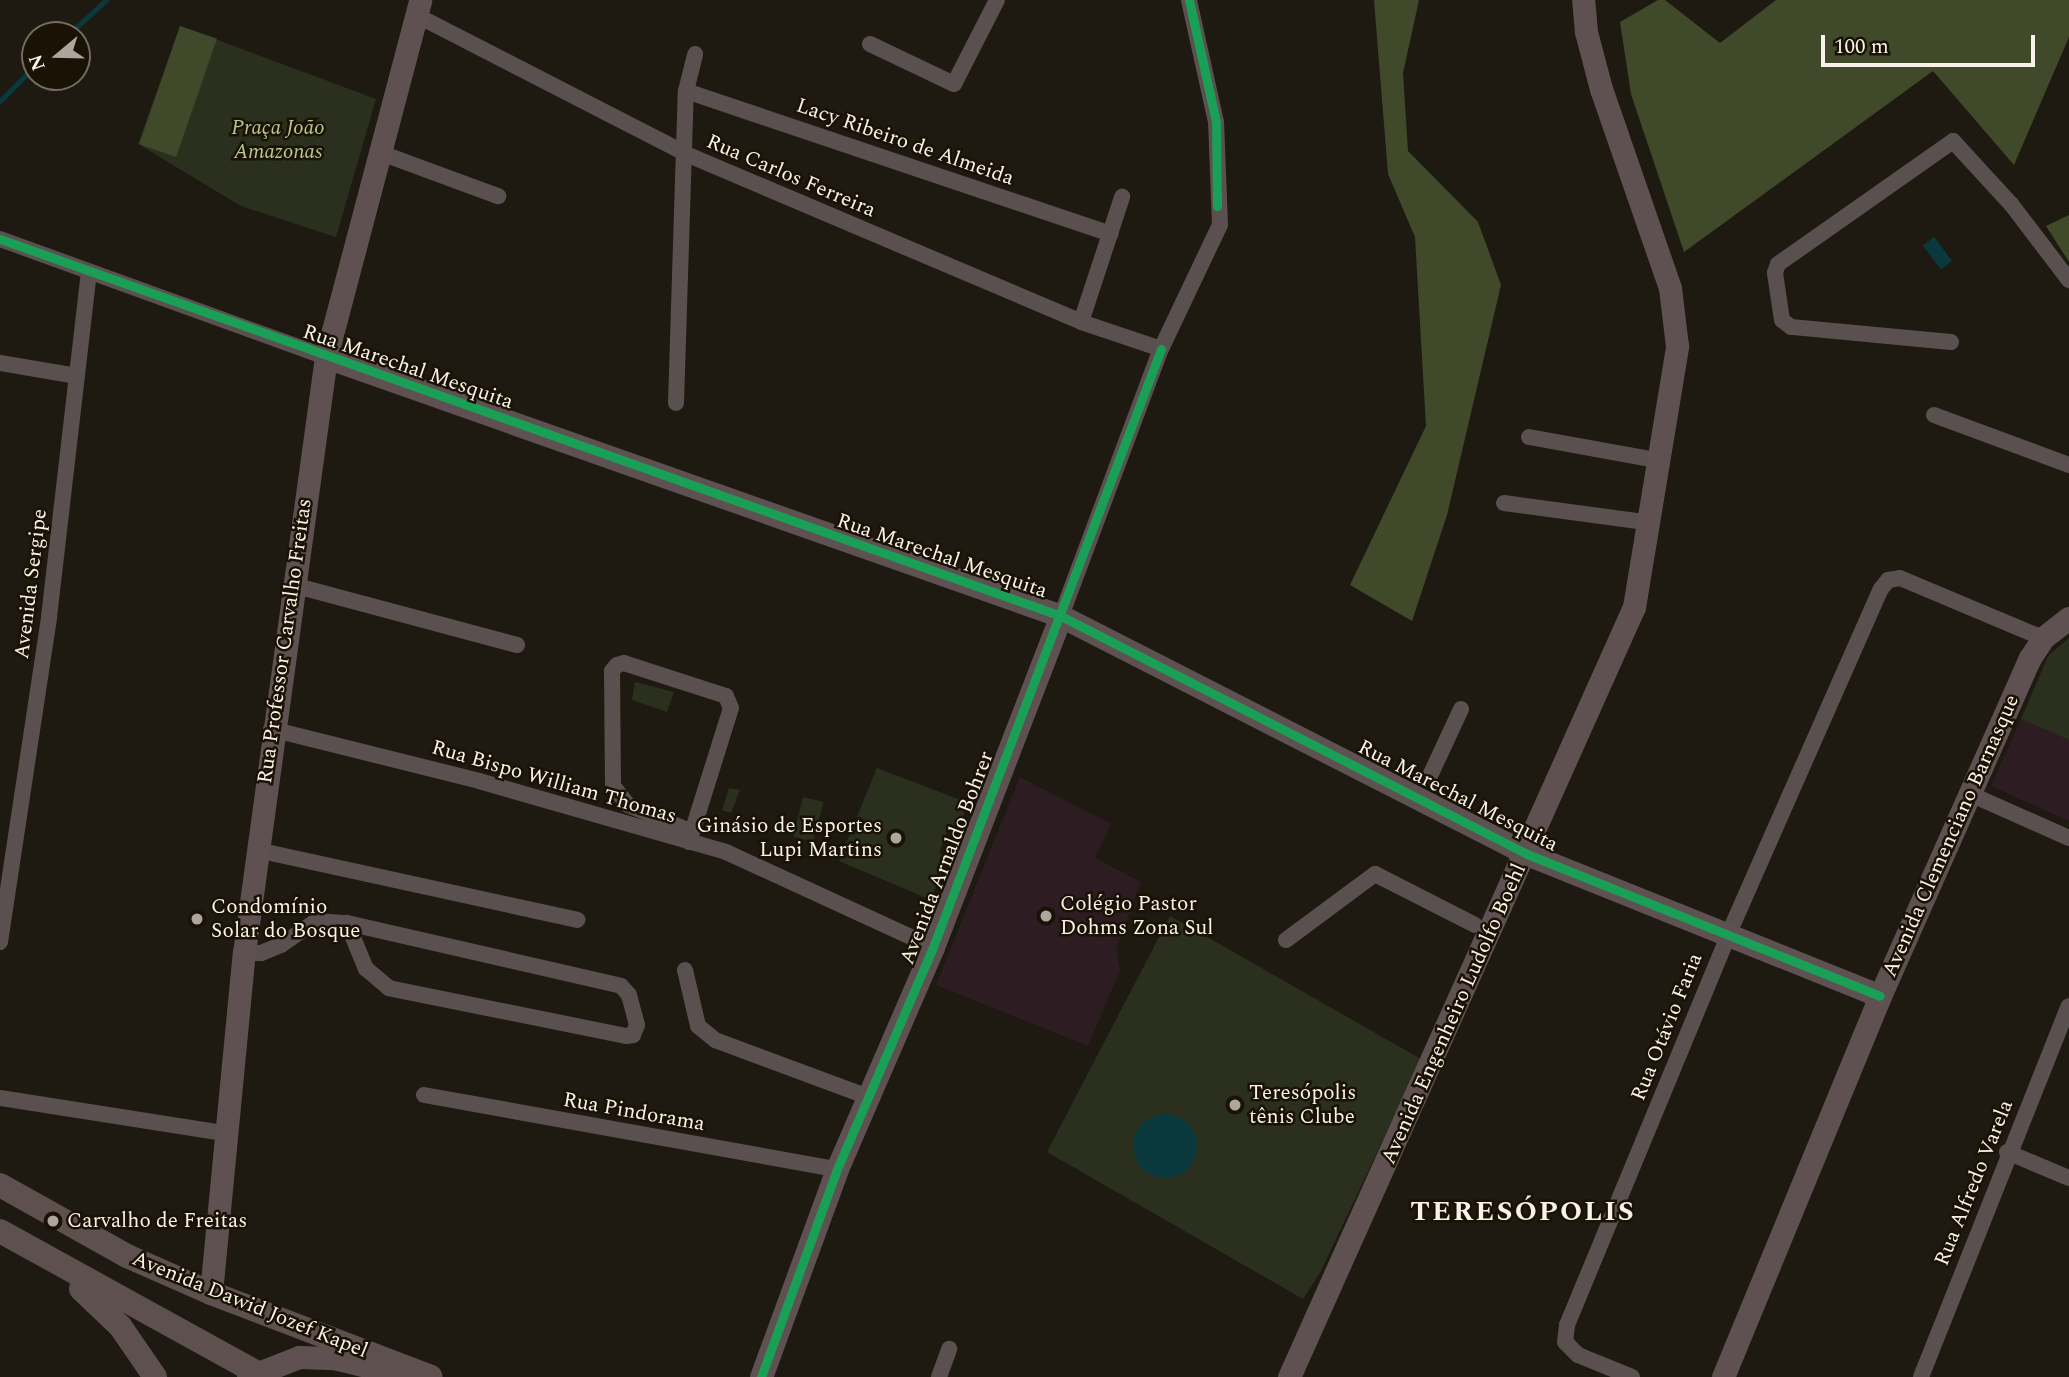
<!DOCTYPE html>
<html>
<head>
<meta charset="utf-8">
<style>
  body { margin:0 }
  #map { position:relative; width:2069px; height:1377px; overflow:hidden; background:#1e1a11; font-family:Spectral,serif }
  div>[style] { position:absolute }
  .education>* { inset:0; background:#2d1d23 }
  .green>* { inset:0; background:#2b301e; transform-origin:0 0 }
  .forest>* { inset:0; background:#41492b; transform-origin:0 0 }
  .water>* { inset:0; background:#09393d; transform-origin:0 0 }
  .round { border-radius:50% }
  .stream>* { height:4.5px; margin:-2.25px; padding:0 2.25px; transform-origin:2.25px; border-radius:2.25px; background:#09393d }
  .street>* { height:16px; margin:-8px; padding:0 8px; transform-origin:8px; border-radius:8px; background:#5b5050 }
  .secondary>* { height:23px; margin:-11.5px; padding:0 11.5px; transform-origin:11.5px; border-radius:11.5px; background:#5f5152 }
  .primary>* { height:24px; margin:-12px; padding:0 12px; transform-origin:12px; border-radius:12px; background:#5d504f }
  .cycleway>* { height:9px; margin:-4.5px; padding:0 4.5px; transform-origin:4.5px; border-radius:4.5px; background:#1a9f57 }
  .dots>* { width:19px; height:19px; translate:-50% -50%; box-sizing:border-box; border:4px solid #1a1204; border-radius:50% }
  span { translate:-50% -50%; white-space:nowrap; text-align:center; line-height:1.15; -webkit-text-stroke:5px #1a1204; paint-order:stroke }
  .park-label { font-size:21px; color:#b7ca8e; font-style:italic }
  .street-label { font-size:21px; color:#f8f2e8 }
  .poi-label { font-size:21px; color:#f8f2e8 }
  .right { translate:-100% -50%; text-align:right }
  .left { translate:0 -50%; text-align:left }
  .district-label { font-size:28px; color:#f8f2e8; font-weight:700; letter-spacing:2px }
  .north { position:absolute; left:21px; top:21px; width:70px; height:70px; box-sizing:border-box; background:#1a1204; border:2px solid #736c5f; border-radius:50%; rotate:251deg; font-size:19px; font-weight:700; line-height:28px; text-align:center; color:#f8f2e8 }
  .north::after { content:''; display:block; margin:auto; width:24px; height:32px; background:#aca69d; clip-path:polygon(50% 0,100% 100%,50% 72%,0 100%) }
  .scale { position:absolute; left:1821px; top:35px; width:214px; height:32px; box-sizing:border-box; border:4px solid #f8f2e8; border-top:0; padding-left:9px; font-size:21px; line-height:24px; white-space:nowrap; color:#f8f2e8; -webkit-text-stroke:5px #1a1204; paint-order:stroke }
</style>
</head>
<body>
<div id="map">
  <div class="education">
    <i style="clip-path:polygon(2021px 719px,2069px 740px,2069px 821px,1991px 786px)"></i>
    <i style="clip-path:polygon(1020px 777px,1111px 824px,1095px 858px,1141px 882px,1116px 949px,1120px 970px,1088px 1046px,936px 985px)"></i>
  </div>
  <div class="green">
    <i style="clip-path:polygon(180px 26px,376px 99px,336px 237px,241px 206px,138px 144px)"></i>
    <i style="clip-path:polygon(2069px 638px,2069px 740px,2021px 719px,2048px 656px)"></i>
    <i style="clip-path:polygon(635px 682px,674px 692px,667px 712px,632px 700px)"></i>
    <i style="clip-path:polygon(877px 768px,968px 803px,959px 827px,950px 824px,939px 853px,947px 856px,931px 900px,839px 861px)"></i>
    <i style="clip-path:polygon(729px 788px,740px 790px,731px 813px,722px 810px)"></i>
    <i style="left:803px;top:797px;width:21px;height:41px;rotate:14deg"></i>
    <i style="clip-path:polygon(1170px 916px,1421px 1059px,1321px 1271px,1303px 1299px,1047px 1152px)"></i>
  </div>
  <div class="forest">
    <i style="clip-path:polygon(1374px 0,1419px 0,1403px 73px,1408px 151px,1478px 222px,1501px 285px,1447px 515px,1412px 621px,1350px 585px,1426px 426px,1415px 237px,1388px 174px)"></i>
    <i style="clip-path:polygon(1658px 0,1665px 0,1720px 43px,1776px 0,2069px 0,2069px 37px,2014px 165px,1933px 71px,1684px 252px,1631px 94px,1620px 22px)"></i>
    <i style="left:180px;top:26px;width:39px;height:125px;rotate:19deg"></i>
    <i style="clip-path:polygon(2069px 215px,2069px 262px,2046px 226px)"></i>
  </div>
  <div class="water">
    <i style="left:1934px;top:237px;width:30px;height:14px;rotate:53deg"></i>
    <i class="round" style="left:1133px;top:1114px;width:64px;height:64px"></i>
  </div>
  <div class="stream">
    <i style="left:68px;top:35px;width:52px;rotate:-42.6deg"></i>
    <i style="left:0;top:101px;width:49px;rotate:-45deg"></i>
  </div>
  <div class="street">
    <i style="left:416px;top:15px;width:304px;rotate:27.2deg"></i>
    <i style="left:686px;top:154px;width:429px;rotate:23deg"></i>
    <i style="left:1081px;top:322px;width:84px;rotate:18.6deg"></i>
    <i style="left:870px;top:44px;width:93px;rotate:25.5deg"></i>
    <i style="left:954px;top:84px;width:94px;rotate:-62.9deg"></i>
    <i style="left:686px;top:91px;width:448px;rotate:18.6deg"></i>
    <i style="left:381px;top:153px;width:125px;rotate:20.2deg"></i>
    <i style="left:0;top:239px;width:347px;rotate:19.9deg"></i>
    <i style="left:1081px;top:322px;width:132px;rotate:-71.8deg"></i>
    <i style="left:1951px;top:342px;width:161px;rotate:-174.6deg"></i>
    <i style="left:1791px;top:327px;width:11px;rotate:-142deg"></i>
    <i style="left:1782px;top:320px;width:48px;rotate:-98.5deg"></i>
    <i style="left:1775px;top:273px;width:9px;rotate:-72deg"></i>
    <i style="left:1778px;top:264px;width:214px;rotate:-35.1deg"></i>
    <i style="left:1953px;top:141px;width:86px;rotate:47.4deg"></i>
    <i style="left:2011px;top:204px;width:96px;rotate:52.7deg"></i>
    <i style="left:0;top:363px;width:78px;rotate:9.6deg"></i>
    <i style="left:676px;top:403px;width:312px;rotate:-88.2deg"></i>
    <i style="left:686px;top:91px;width:38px;rotate:-76deg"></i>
    <i style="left:1934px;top:415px;width:144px;rotate:20.3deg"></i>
    <i style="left:1529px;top:437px;width:134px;rotate:10.3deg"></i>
    <i style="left:1504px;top:503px;width:148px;rotate:7.7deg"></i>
    <i style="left:293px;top:585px;width:232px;rotate:15deg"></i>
    <i style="left:1061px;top:616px;width:285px;rotate:-69.5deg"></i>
    <i style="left:1161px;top:349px;width:137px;rotate:-64.6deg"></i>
    <i style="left:1220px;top:225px;width:103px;rotate:-92.2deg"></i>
    <i style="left:1216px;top:122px;width:125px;rotate:-102.5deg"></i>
    <i style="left:271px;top:729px;width:214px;rotate:14deg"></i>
    <i style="left:479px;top:781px;width:257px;rotate:16deg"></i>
    <i style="left:726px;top:852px;width:228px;rotate:24.7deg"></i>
    <i style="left:1429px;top:778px;width:76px;rotate:-65.1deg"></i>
    <i style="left:1970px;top:794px;width:108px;rotate:24deg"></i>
    <i style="left:689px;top:842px;width:140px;rotate:-72.6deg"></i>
    <i style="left:731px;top:708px;width:13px;rotate:-113deg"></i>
    <i style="left:726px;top:696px;width:107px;rotate:-162.1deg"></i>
    <i style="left:624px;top:663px;width:7px;rotate:164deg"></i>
    <i style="left:617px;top:665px;width:8px;rotate:130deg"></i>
    <i style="left:612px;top:671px;width:115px;rotate:89.5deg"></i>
    <i style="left:613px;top:786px;width:24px;rotate:52deg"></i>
    <i style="left:628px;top:805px;width:69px;rotate:22.9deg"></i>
    <i style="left:257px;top:850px;width:328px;rotate:12.3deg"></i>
    <i style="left:1286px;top:940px;width:111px;rotate:-36.6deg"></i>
    <i style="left:1375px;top:874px;width:112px;rotate:27deg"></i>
    <i style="left:0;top:942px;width:329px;rotate:-81.4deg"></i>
    <i style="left:49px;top:617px;width:347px;rotate:-83.4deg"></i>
    <i style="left:244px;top:953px;width:17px"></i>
    <i style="left:261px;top:953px;width:22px;rotate:-22deg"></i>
    <i style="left:281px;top:945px;width:42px;rotate:-34.4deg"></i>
    <i style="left:316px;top:921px;width:31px;rotate:4deg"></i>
    <i style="left:347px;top:923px;width:281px;rotate:12.9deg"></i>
    <i style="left:621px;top:986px;width:12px;rotate:48deg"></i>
    <i style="left:629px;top:995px;width:31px;rotate:75deg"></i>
    <i style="left:637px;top:1025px;width:11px;rotate:112deg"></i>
    <i style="left:633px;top:1035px;width:7px;rotate:172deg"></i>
    <i style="left:626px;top:1036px;width:242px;rotate:-168.6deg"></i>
    <i style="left:389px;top:988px;width:30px;rotate:-140deg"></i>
    <i style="left:366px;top:969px;width:50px;rotate:-112.4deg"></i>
    <i style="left:685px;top:970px;width:57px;rotate:76.9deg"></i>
    <i style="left:698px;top:1026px;width:22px;rotate:39deg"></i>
    <i style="left:715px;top:1040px;width:163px;rotate:20.4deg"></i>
    <i style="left:424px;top:1095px;width:420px;rotate:10.2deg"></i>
    <i style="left:0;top:1098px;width:227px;rotate:8.9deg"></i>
    <i style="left:2007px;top:1152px;width:67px;rotate:22.8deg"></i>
    <i style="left:939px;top:1377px;width:30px;rotate:-70deg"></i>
    <i style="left:1632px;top:1377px;width:58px;rotate:-157.8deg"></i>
    <i style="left:1578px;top:1355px;width:18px;rotate:-135deg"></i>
    <i style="left:1565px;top:1342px;width:17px;rotate:-83deg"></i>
    <i style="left:1567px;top:1325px;width:424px;rotate:-67.5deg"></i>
    <i style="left:1729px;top:933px;width:376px;rotate:-66.2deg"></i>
    <i style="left:1881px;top:589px;width:11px;rotate:-52deg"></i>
    <i style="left:1888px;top:580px;width:12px;rotate:-9deg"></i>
    <i style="left:1900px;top:578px;width:155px;rotate:22.8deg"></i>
    <i style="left:1921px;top:1377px;width:399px;rotate:-68.3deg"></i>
  </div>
  <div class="secondary">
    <i style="left:326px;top:357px;width:779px;rotate:19.41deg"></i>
    <i style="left:1061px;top:616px;width:523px;rotate:27.05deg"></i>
    <i style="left:1527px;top:854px;width:380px;rotate:21.9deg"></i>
    <i style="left:211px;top:1293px;width:342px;rotate:-84.5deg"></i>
    <i style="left:244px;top:953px;width:602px;rotate:-82.17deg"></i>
    <i style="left:326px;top:357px;width:369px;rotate:-75.2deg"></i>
    <i style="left:248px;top:1377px;width:55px;rotate:-21.4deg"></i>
    <i style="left:299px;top:1357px;width:35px;rotate:2deg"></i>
    <i style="left:334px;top:1358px;width:70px;rotate:14deg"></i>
    <i style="left:761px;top:1377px;width:221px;rotate:-69.9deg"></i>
    <i style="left:837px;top:1169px;width:242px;rotate:-66.6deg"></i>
    <i style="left:933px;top:947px;width:355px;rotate:-68.9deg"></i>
    <i style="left:1289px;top:1377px;width:844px;rotate:-65.87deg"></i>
    <i style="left:1634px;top:607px;width:265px;rotate:-80.6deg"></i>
    <i style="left:1677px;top:346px;width:58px;rotate:-96.9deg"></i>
    <i style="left:1670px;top:288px;width:211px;rotate:-109.1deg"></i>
    <i style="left:1601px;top:89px;width:59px;rotate:-104.7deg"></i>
    <i style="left:1586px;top:32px;width:32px;rotate:-95deg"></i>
    <i style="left:1723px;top:1377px;width:412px;rotate:-67.6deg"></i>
    <i style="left:1880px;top:996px;width:370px;rotate:-66.1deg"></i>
    <i style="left:2030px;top:658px;width:24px;rotate:-57deg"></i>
    <i style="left:2043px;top:638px;width:33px;rotate:-38deg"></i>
  </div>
  <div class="primary">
    <i style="left:0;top:1185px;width:145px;rotate:29.2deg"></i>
    <i style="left:127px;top:1256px;width:92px;rotate:23.8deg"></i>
    <i style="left:211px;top:1293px;width:235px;rotate:20.9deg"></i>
    <i style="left:0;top:1231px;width:303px;rotate:28.9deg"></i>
    <i style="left:81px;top:1289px;width:54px;rotate:43.5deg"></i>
    <i style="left:120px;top:1326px;width:62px;rotate:55.5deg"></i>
  </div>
  <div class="cycleway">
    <i style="left:1189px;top:0;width:125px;rotate:77.5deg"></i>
    <i style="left:1216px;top:122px;width:84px;rotate:89.3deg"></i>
    <i style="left:0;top:239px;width:1126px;rotate:19.56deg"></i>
    <i style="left:1061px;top:616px;width:523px;rotate:27.05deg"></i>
    <i style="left:1527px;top:854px;width:380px;rotate:21.9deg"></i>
    <i style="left:761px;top:1377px;width:221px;rotate:-69.9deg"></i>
    <i style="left:837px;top:1169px;width:242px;rotate:-66.6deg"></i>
    <i style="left:933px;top:947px;width:640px;rotate:-69.13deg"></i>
  </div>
  <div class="dots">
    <i style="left:896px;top:838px;background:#aca69d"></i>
    <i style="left:1046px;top:916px;background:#aca69d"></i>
    <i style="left:197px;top:919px;background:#aca69d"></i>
    <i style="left:1235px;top:1105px;background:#aca69d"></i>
    <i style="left:53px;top:1221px;background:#aca69d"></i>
  </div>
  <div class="park-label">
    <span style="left:278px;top:140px">Praça João<br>Amazonas</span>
  </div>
  <div class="street-label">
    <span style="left:905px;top:142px;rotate:19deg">Lacy Ribeiro de Almeida</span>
    <span style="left:791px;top:176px;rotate:23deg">Rua Carlos Ferreira</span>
    <span style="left:408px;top:367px;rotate:19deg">Rua Marechal Mesquita</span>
    <span style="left:942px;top:556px;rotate:19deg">Rua Marechal Mesquita</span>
    <span style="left:31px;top:584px;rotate:-83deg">Avenida Sergipe</span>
    <span style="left:285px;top:641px;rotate:-82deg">Rua Professor Carvalho Freitas</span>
    <span style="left:554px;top:782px;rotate:16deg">Rua Bispo William Thomas</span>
    <span style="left:1458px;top:796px;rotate:27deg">Rua Marechal Mesquita</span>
    <span style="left:1951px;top:836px;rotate:-66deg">Avenida Clemenciano Barnasque</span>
    <span style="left:947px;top:858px;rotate:-69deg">Avenida Arnaldo Bohrer</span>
    <span style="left:1454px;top:1014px;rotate:-66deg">Avenida Engenheiro Ludolfo Boehl</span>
    <span style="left:1667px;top:1027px;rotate:-68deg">Rua Otávio Faria</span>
    <span style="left:634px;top:1112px;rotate:10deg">Rua Pindorama</span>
    <span style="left:1974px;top:1183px;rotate:-68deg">Rua Alfredo Varela</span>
    <span style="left:250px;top:1305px;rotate:22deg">Avenida Dawid Jozef Kapel</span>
  </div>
  <div class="poi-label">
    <span class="right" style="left:882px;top:838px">Ginásio de Esportes<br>Lupi Martins</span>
    <span class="left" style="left:1060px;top:916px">Colégio Pastor<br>Dohms Zona Sul</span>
    <span class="left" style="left:211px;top:919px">Condomínio<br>Solar do Bosque</span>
    <span class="left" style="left:1249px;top:1105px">Teresópolis<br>tênis Clube</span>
    <span class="left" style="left:67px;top:1221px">Carvalho de Freitas</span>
  </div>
  <div class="district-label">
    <span style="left:1523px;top:1212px">TERESÓPOLIS</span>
  </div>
  <div class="north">N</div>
  <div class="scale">100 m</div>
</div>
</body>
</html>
